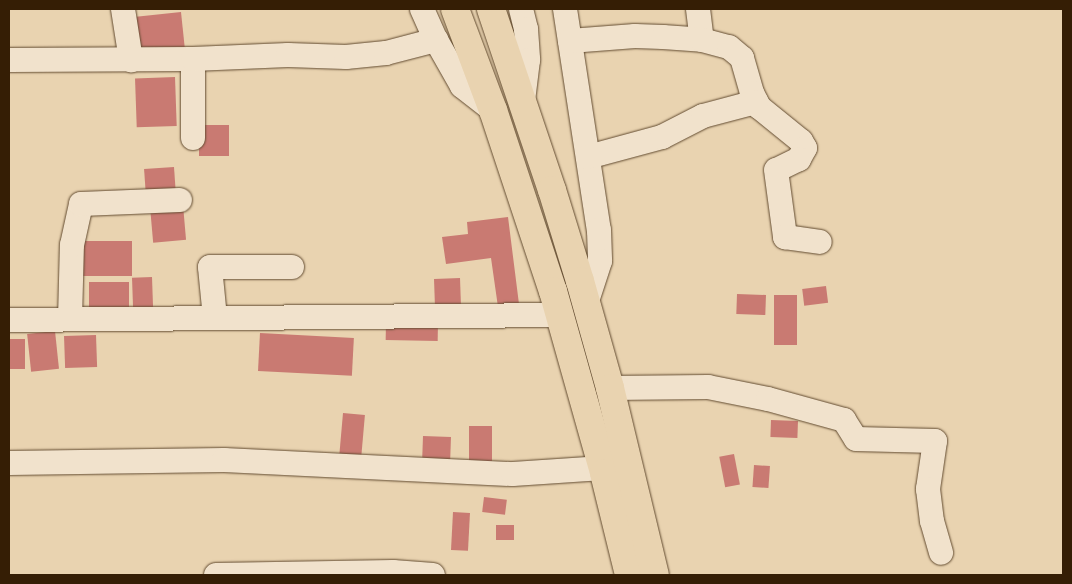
<!DOCTYPE html>
<html>
<head>
<meta charset="utf-8">
<style>
  body { margin:0 }
  #map { position:relative; width:1072px; height:584px; overflow:hidden; background:#e9d3b0; font-family:"Libre Bodoni",serif }
  div>[style] { position:absolute }
  .building>* { inset:0; background:#c97a72; transform-origin:0 0 }
  .roads { filter:drop-shadow(0 0 1px #624b30) drop-shadow(0 0 1px #624b30) }
  .minor>* { height:24px; margin:-12px; padding:0 12px; transform-origin:12px; border-radius:12px; background:#f1e2cc }
  .highway>* { height:28px; margin:-14px; padding:0 14px; transform-origin:14px; border-radius:14px; background:#e9d3b0 }
  span { translate:-50% -50%; white-space:nowrap; text-align:center; line-height:1.15; -webkit-text-stroke:5px #f1e2cc; paint-order:stroke }
  .frame { position:absolute; inset:0; border:10px solid #351e05; pointer-events:none }
</style>
</head>
<body>
<div id="map">
  <div class="building">
    <i style="left:181px;top:12px;width:36px;height:45px;rotate:84deg"></i>
    <i style="left:175px;top:77px;width:49px;height:40px;rotate:88deg"></i>
    <i style="left:199px;top:125px;width:30px;height:31px"></i>
    <i style="left:174px;top:167px;width:29px;height:30px;rotate:86deg"></i>
    <i style="left:183px;top:205px;width:35px;height:33px;rotate:85deg"></i>
    <i style="clip-path:polygon(508px 217px,519px 304px,498px 307px,491px 258px,446px 264px,442px 237px,468px 234px,467px 222px)"></i>
    <i style="left:78px;top:241px;width:54px;height:35px"></i>
    <i style="left:152px;top:277px;width:32px;height:20px;rotate:88deg"></i>
    <i style="left:460px;top:278px;width:32px;height:26px;rotate:88deg"></i>
    <i style="left:89px;top:282px;width:40px;height:26px"></i>
    <i style="left:826px;top:286px;width:17px;height:24px;rotate:83deg"></i>
    <i style="left:737px;top:294px;width:29px;height:20px;rotate:2deg"></i>
    <i style="left:774px;top:295px;width:23px;height:50px"></i>
    <i style="left:386px;top:321px;width:52px;height:19px;rotate:1deg"></i>
    <i style="left:55px;top:331px;width:38px;height:28px;rotate:84deg"></i>
    <i style="left:260px;top:333px;width:94px;height:38px;rotate:3deg"></i>
    <i style="left:96px;top:335px;width:32px;height:32px;rotate:88deg"></i>
    <i style="left:9px;top:339px;width:16px;height:30px"></i>
    <i style="left:343px;top:413px;width:22px;height:41px;rotate:5deg"></i>
    <i style="left:771px;top:420px;width:27px;height:17px;rotate:2deg"></i>
    <i style="left:469px;top:426px;width:23px;height:35px"></i>
    <i style="left:423px;top:436px;width:28px;height:25px;rotate:2deg"></i>
    <i style="left:734px;top:454px;width:31px;height:15px;rotate:79deg"></i>
    <i style="left:754px;top:465px;width:16px;height:22px;rotate:4deg"></i>
    <i style="left:484px;top:497px;width:23px;height:15px;rotate:7deg"></i>
    <i style="left:453px;top:512px;width:17px;height:38px;rotate:3deg"></i>
    <i style="left:496px;top:525px;width:18px;height:15px"></i>
  </div>
  <div class="roads">
    <div class="minor">
      <i style="left:123px;top:9px;width:52px;rotate:81.1deg"></i>
      <i style="left:422px;top:9px;width:34px;rotate:66deg"></i>
      <i style="left:436px;top:40px;width:53px;rotate:60.5deg"></i>
      <i style="left:462px;top:86px;width:39px;rotate:38deg"></i>
      <i style="left:521px;top:9px;width:21px;rotate:76deg"></i>
      <i style="left:526px;top:29px;width:31px;rotate:86deg"></i>
      <i style="left:528px;top:60px;width:39px;rotate:97deg"></i>
      <i style="left:565px;top:9px;width:224px;rotate:81.3deg"></i>
      <i style="left:599px;top:230px;width:31px;rotate:88deg"></i>
      <i style="left:600px;top:261px;width:45px;rotate:108deg"></i>
      <i style="left:698px;top:9px;width:31px;rotate:83deg"></i>
      <i style="left:570px;top:41px;width:65px;rotate:-4.4deg"></i>
      <i style="left:635px;top:36px;width:28px;rotate:2deg"></i>
      <i style="left:663px;top:37px;width:39px;rotate:4deg"></i>
      <i style="left:702px;top:40px;width:28px;rotate:15deg"></i>
      <i style="left:729px;top:47px;width:17px;rotate:40deg"></i>
      <i style="left:742px;top:58px;width:36px;rotate:74deg"></i>
      <i style="left:752px;top:93px;width:16px;rotate:63deg"></i>
      <i style="left:759px;top:107px;width:54px;rotate:39deg"></i>
      <i style="left:801px;top:141px;width:8px;rotate:60deg"></i>
      <i style="left:805px;top:148px;width:13px;rotate:119deg"></i>
      <i style="left:799px;top:159px;width:25px;rotate:154deg"></i>
      <i style="left:776px;top:170px;width:68px;rotate:82.3deg"></i>
      <i style="left:785px;top:237px;width:35px;rotate:8deg"></i>
      <i style="left:193px;top:59px;width:79px;rotate:90deg"></i>
      <i style="left:9px;top:60px;width:184px;rotate:-0.3deg"></i>
      <i style="left:193px;top:59px;width:95px;rotate:-2.4deg"></i>
      <i style="left:288px;top:55px;width:58px;rotate:2deg"></i>
      <i style="left:346px;top:57px;width:40px;rotate:-5.7deg"></i>
      <i style="left:386px;top:53px;width:52px;rotate:-14.6deg"></i>
      <i style="left:588px;top:157px;width:77px;rotate:-15.1deg"></i>
      <i style="left:662px;top:137px;width:46px;rotate:-27.1deg"></i>
      <i style="left:703px;top:116px;width:55px;rotate:-14.8deg"></i>
      <i style="left:215px;top:318px;width:51px;rotate:-95.6deg"></i>
      <i style="left:210px;top:267px;width:82px"></i>
      <i style="left:70px;top:319px;width:74px;rotate:-88.5deg"></i>
      <i style="left:72px;top:245px;width:42px;rotate:-77.6deg"></i>
      <i style="left:81px;top:204px;width:99px;rotate:-2.3deg"></i>
      <i style="left:9px;top:320px;width:551px;rotate:-0.52deg"></i>
      <i style="left:610px;top:388px;width:98px;rotate:-0.6deg"></i>
      <i style="left:708px;top:387px;width:61px;rotate:11.3deg"></i>
      <i style="left:768px;top:399px;width:79px;rotate:15.4deg"></i>
      <i style="left:844px;top:420px;width:22px;rotate:58deg"></i>
      <i style="left:856px;top:439px;width:79px;rotate:1.5deg"></i>
      <i style="left:935px;top:441px;width:49px;rotate:98.3deg"></i>
      <i style="left:928px;top:489px;width:32px;rotate:83deg"></i>
      <i style="left:932px;top:521px;width:33px;rotate:74deg"></i>
      <i style="left:9px;top:463px;width:215px;rotate:-0.8deg"></i>
      <i style="left:224px;top:460px;width:289px;rotate:2.8deg"></i>
      <i style="left:513px;top:474px;width:90px;rotate:-3.8deg"></i>
      <i style="left:216px;top:575px;width:177px;rotate:-1deg"></i>
      <i style="left:393px;top:572px;width:40px;rotate:4.3deg"></i>
    </div>
    <div class="highway">
      <i style="left:455px;top:9px;width:108px;rotate:69.4deg"></i>
      <i style="left:493px;top:110px;width:191px;rotate:71.7deg"></i>
      <i style="left:553px;top:291px;width:189px;rotate:74.3deg"></i>
      <i style="left:604px;top:473px;width:105px;rotate:76.2deg"></i>
      <i style="left:491px;top:9px;width:191px;rotate:71.4deg"></i>
      <i style="left:552px;top:190px;width:95px;rotate:72.9deg"></i>
      <i style="left:580px;top:281px;width:111px;rotate:74.3deg"></i>
      <i style="left:610px;top:388px;width:192px;rotate:76.5deg"></i>
    </div>
  </div>
  <div class="frame"></div>
</div>
</body>
</html>
